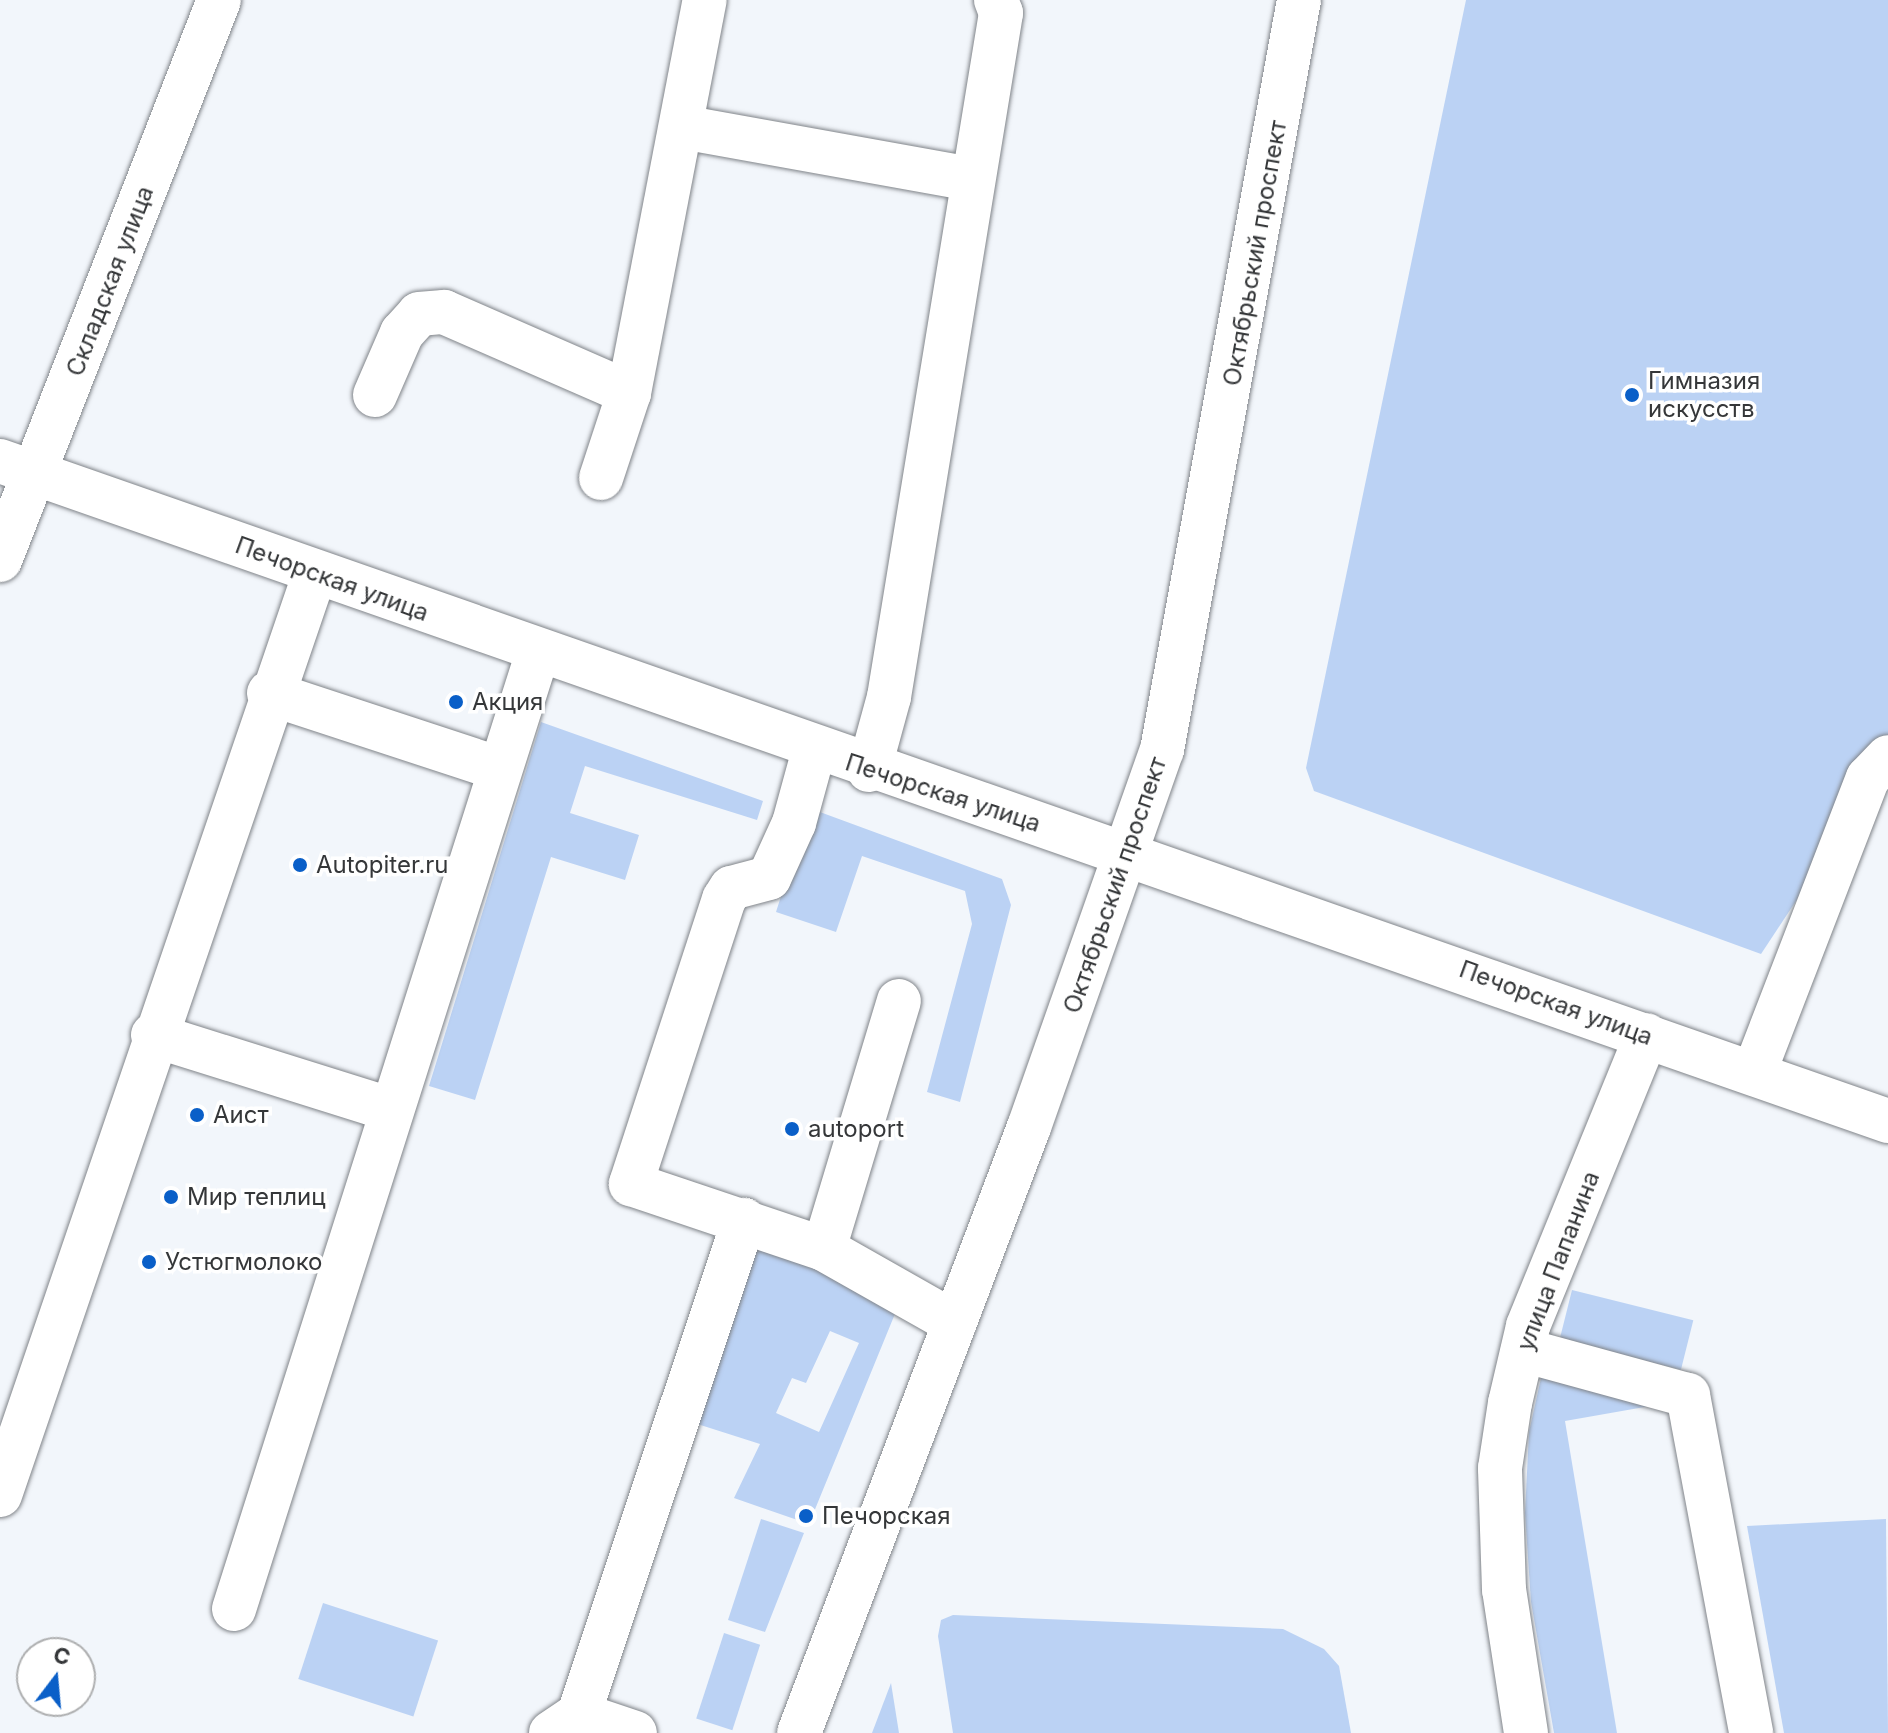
<!DOCTYPE html>
<html>
<head>
<meta charset="utf-8">
<style>
  body { margin:0 }
  #map { position:relative; width:1888px; height:1733px; overflow:hidden; background:#f2f6fb; font-family:Inter,sans-serif }
  div>[style] { position:absolute }
  .green>* { inset:0; background:#bbd2f4; transform-origin:0 0 }
  .roads { filter:drop-shadow(0 0 2px #808489) drop-shadow(0 0 2px #808489) }
  .minor>* { height:44px; margin:-22px; padding:0 22px; transform-origin:22px; border-radius:22px; background:#fff }
  .major>* { height:44px; margin:-22px; padding:0 22px; transform-origin:22px; border-radius:22px; background:#fff }
  .dots>* { width:22px; height:22px; translate:-50% -50%; box-sizing:border-box; border:4px solid #fff; border-radius:50% }
  span { translate:-50% -50%; white-space:nowrap; text-align:center; line-height:1.15; -webkit-text-stroke:7px #fff; paint-order:stroke }
  .street-label { font-size:24px; color:#353739 }
  .poi-label { font-size:24px; color:#353739 }
  .left { translate:0 -50%; text-align:left }
  .north { position:absolute; left:16px; top:1637px; width:80px; height:80px; box-sizing:border-box; background:#fff; border:2px solid #aeafb0; border-radius:50%; rotate:16deg; font-size:22px; font-weight:700; line-height:32px; text-align:center; color:#353739 }
  .north::after { content:''; display:block; margin:auto; width:28px; height:36px; background:#0a5fc8; clip-path:polygon(50% 0,100% 100%,50% 72%,0 100%) }
</style>
</head>
<body>
<div id="map">
  <div class="green">
    <i style="clip-path:polygon(1466px 0,1888px 0,1888px 762px,1761px 954px,1314px 791px,1306px 768px)"></i>
    <i style="clip-path:polygon(541px 722px,763px 801px,757px 820px,585px 766px,570px 813px,639px 835px,625px 880px,551px 857px,475px 1100px,429px 1086px)"></i>
    <i style="clip-path:polygon(809px 808px,1002px 879px,1011px 905px,960px 1102px,927px 1092px,972px 924px,965px 891px,862px 856px,836px 932px,776px 912px)"></i>
    <i style="clip-path:polygon(evenodd,753px 1242px,805px 1250px,899px 1304px,809px 1524px,734px 1498px,760px 1444px,688px 1421px,742px 1251px,753px 1242px,830px 1331px,859px 1343px,819px 1432px,776px 1413px,792px 1378px,806px 1383px,830px 1331px)"></i>
    <i style="left:1572px;top:1290px;width:125px;height:51px;rotate:14deg"></i>
    <i style="clip-path:polygon(1545px 1360px,1656px 1405px,1565px 1421px,1617px 1733px,1554px 1733px,1531px 1602px,1525px 1513px,1529px 1432px)"></i>
    <i style="clip-path:polygon(761px 1519px,804px 1533px,765px 1632px,728px 1620px)"></i>
    <i style="clip-path:polygon(1886px 1519px,1888px 1733px,1784px 1733px,1747px 1526px)"></i>
    <i style="left:323px;top:1603px;width:121px;height:80px;rotate:18deg"></i>
    <i style="clip-path:polygon(953px 1615px,1283px 1629px,1324px 1649px,1339px 1666px,1351px 1733px,953px 1733px,938px 1636px,941px 1620px)"></i>
    <i style="left:724px;top:1633px;width:38px;height:90px;rotate:18deg"></i>
    <i style="clip-path:polygon(891px 1683px,899px 1733px,872px 1733px)"></i>
  </div>
  <div class="roads">
    <div class="minor">
      <i style="left:682px;top:127px;width:295px;rotate:10.2deg"></i>
      <i style="left:375px;top:395px;width:68px;rotate:-66.5deg"></i>
      <i style="left:402px;top:333px;width:25px;rotate:-48deg"></i>
      <i style="left:419px;top:314px;width:25px;rotate:-5deg"></i>
      <i style="left:444px;top:312px;width:202px;rotate:23.6deg"></i>
      <i style="left:0;top:461px;width:2000px;rotate:19.27deg"></i>
      <i style="left:601px;top:478px;width:89px;rotate:-71.8deg"></i>
      <i style="left:629px;top:393px;width:400px;rotate:-79.1deg"></i>
      <i style="left:0;top:560px;width:601px;rotate:-68.64deg"></i>
      <i style="left:269px;top:693px;width:243px;rotate:18.2deg"></i>
      <i style="left:814px;top:750px;width:76px;rotate:105.3deg"></i>
      <i style="left:794px;top:823px;width:60px;rotate:114.4deg"></i>
      <i style="left:769px;top:878px;width:39px;rotate:165deg"></i>
      <i style="left:731px;top:888px;width:13px;rotate:122deg"></i>
      <i style="left:724px;top:899px;width:300px;rotate:108.1deg"></i>
      <i style="left:631px;top:1184px;width:204px;rotate:18.6deg"></i>
      <i style="left:824px;top:1249px;width:150px;rotate:29.5deg"></i>
      <i style="left:869px;top:770px;width:76px;rotate:-74.7deg"></i>
      <i style="left:889px;top:697px;width:693px;rotate:-80.7deg"></i>
      <i style="left:1001px;top:13px;width:14px;rotate:-111deg"></i>
      <i style="left:153px;top:1035px;width:250px;rotate:17.4deg"></i>
      <i style="left:1754px;top:1073px;width:316px;rotate:-68.9deg"></i>
      <i style="left:1868px;top:778px;width:29px;rotate:-46deg"></i>
      <i style="left:824px;top:1249px;width:259px;rotate:-73.2deg"></i>
      <i style="left:1523px;top:1350px;width:171px;rotate:15.3deg"></i>
      <i style="left:1688px;top:1395px;width:344px;rotate:79.4deg"></i>
      <i style="left:0;top:1495px;width:974px;rotate:-71.14deg"></i>
      <i style="left:234px;top:1609px;width:1004px;rotate:-72.38deg"></i>
      <i style="left:579px;top:1714px;width:59px;rotate:18.7deg"></i>
      <i style="left:551px;top:1733px;width:34px;rotate:-34deg"></i>
      <i style="left:579px;top:1714px;width:521px;rotate:-71.53deg"></i>
      <i style="left:1526px;top:1733px;width:145px;rotate:-98.7deg"></i>
      <i style="left:1504px;top:1590px;width:122px;rotate:-91.9deg"></i>
      <i style="left:1500px;top:1468px;width:66px;rotate:-81.3deg"></i>
      <i style="left:1510px;top:1403px;width:79px;rotate:-76.8deg"></i>
      <i style="left:1528px;top:1326px;width:314px;rotate:-67.8deg"></i>
    </div>
    <div class="major">
      <i style="left:799px;top:1733px;width:648px;rotate:-69.22deg"></i>
      <i style="left:1029px;top:1127px;width:400px;rotate:-70.6deg"></i>
      <i style="left:1162px;top:750px;width:762px;rotate:-79.65deg"></i>
    </div>
  </div>
  <div class="dots">
    <i style="left:1632px;top:395px;background:#0a5fc8"></i>
    <i style="left:456px;top:702px;background:#0a5fc8"></i>
    <i style="left:300px;top:865px;background:#0a5fc8"></i>
    <i style="left:197px;top:1115px;background:#0a5fc8"></i>
    <i style="left:792px;top:1129px;background:#0a5fc8"></i>
    <i style="left:171px;top:1197px;background:#0a5fc8"></i>
    <i style="left:149px;top:1262px;background:#0a5fc8"></i>
    <i style="left:806px;top:1516px;background:#0a5fc8"></i>
  </div>
  <div class="street-label">
    <span style="left:1255px;top:253px;rotate:-80deg">Октябрьский проспект</span>
    <span style="left:110px;top:281px;rotate:-69deg">Складская улица</span>
    <span style="left:332px;top:579px;rotate:20deg">Печорская улица</span>
    <span style="left:943px;top:793px;rotate:18deg">Печорская улица</span>
    <span style="left:1115px;top:885px;rotate:-71deg">Октябрьский проспект</span>
    <span style="left:1556px;top:1003px;rotate:20deg">Печорская улица</span>
    <span style="left:1558px;top:1261px;rotate:-69deg">улица Папанина</span>
  </div>
  <div class="poi-label">
    <span class="left" style="left:1648px;top:395px">Гимназия<br>искусств</span>
    <span class="left" style="left:472px;top:702px">Акция</span>
    <span class="left" style="left:316px;top:865px">Autopiter.ru</span>
    <span class="left" style="left:213px;top:1115px">Аист</span>
    <span class="left" style="left:808px;top:1129px">autoport</span>
    <span class="left" style="left:187px;top:1197px">Мир теплиц</span>
    <span class="left" style="left:165px;top:1262px">Устюгмолоко</span>
    <span class="left" style="left:822px;top:1516px">Печорская</span>
  </div>
  <div class="north">С</div>
</div>
</body>
</html>
